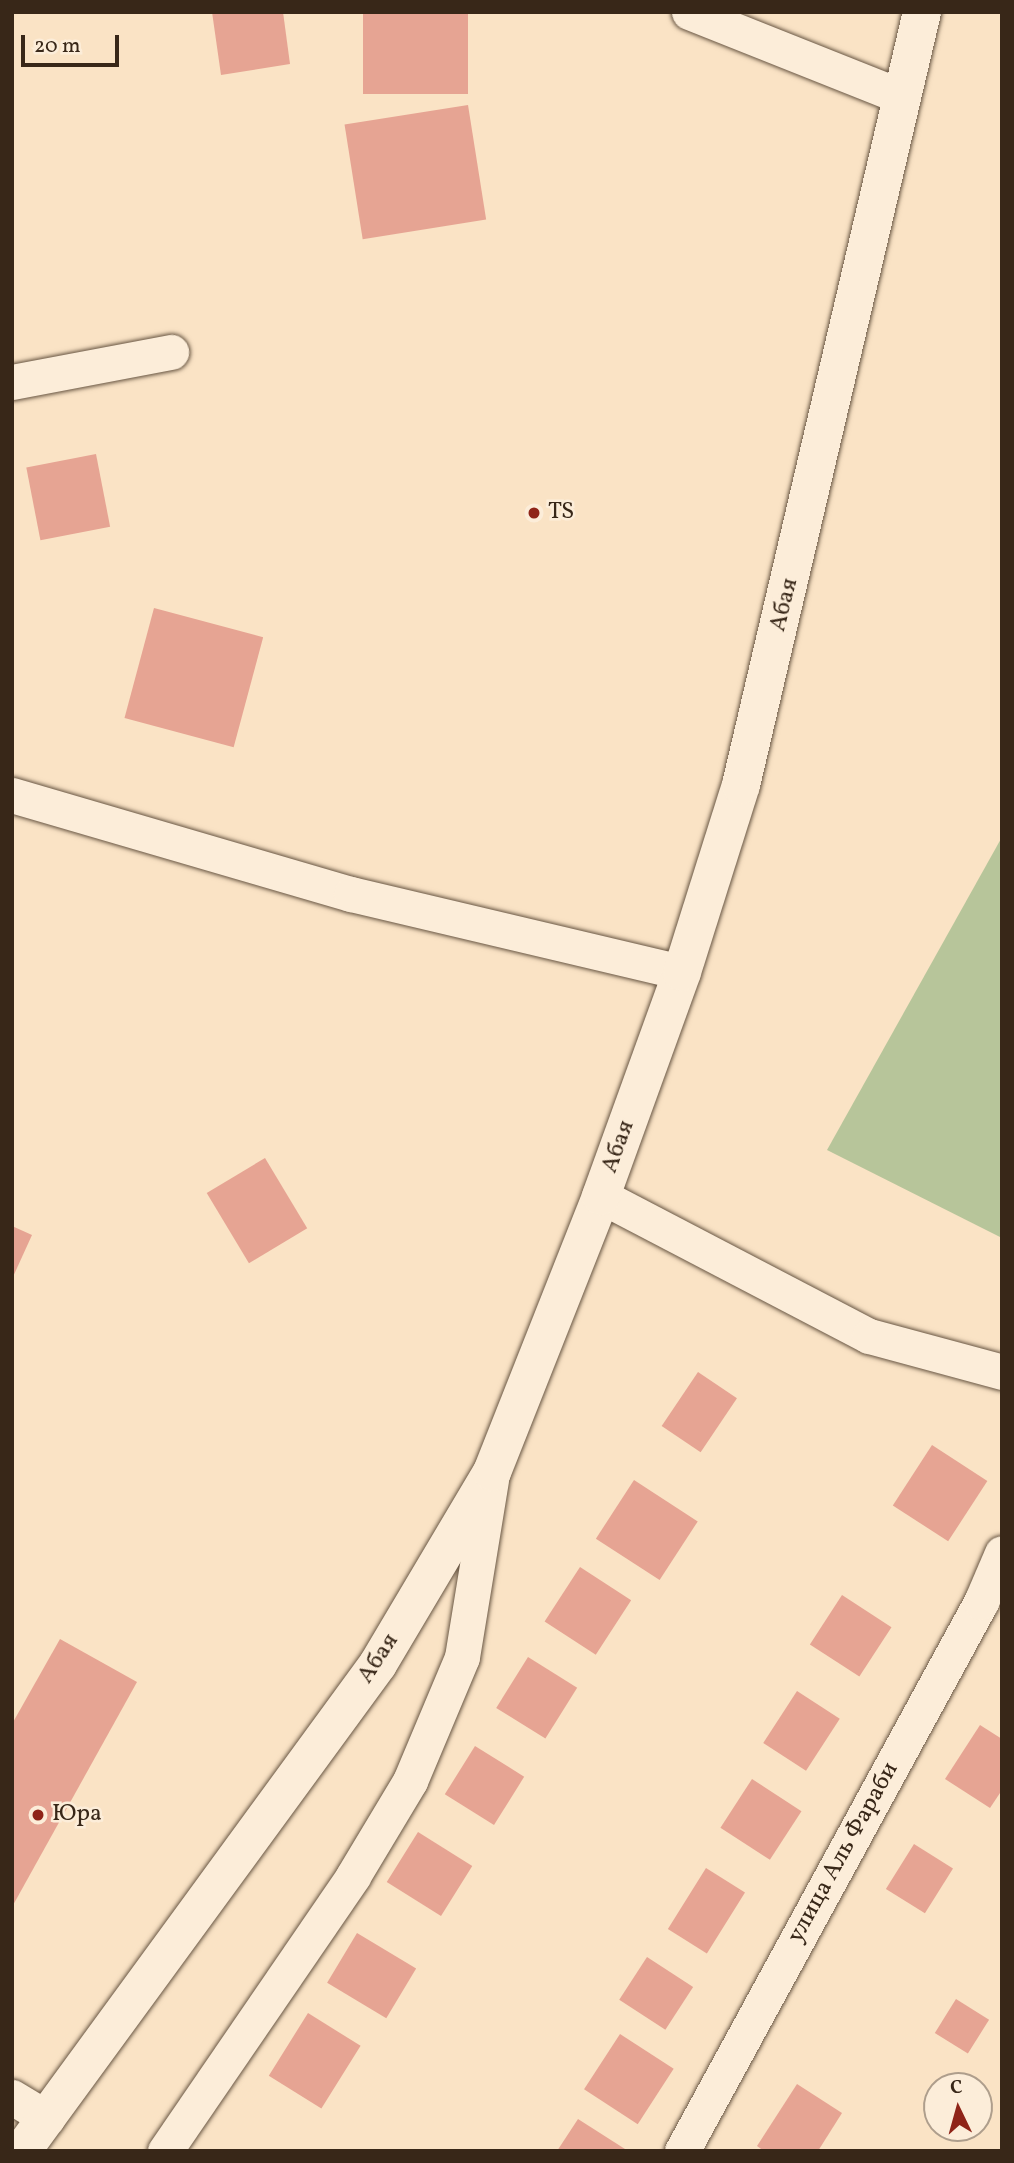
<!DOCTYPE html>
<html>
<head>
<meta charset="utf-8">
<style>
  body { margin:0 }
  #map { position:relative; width:1014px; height:2163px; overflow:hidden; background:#fae3c5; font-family:Vollkorn,serif }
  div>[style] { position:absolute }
  .green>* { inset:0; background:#b7c59a }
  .building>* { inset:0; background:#e6a493; transform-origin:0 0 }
  .roads { filter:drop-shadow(0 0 2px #685643) drop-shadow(0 0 2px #685643) }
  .minor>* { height:35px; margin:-17.5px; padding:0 17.5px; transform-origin:17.5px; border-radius:17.5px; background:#fcedd9 }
  .tertiary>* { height:38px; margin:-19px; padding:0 19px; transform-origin:19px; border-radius:19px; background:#fcedd9 }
  .dots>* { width:19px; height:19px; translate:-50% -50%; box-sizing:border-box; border:4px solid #fcedd9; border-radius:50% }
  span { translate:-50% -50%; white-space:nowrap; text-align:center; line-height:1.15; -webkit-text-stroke:5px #fcedd9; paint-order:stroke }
  .poi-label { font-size:24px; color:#382718 }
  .left { translate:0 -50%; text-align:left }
  .street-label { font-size:24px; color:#382718 }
  .frame { position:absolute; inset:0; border:14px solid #382718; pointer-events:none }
  .north { position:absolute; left:923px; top:2072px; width:70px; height:70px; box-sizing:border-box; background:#fcedd9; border:2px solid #ae9e8c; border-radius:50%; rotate:355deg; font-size:19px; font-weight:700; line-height:28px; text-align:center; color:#382718 }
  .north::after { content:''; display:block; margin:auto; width:24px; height:32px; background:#8f2418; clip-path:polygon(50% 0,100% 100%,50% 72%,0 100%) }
  .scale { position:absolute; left:21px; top:35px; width:98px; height:32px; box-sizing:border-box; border:4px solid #382718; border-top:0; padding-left:9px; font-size:21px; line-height:24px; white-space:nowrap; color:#382718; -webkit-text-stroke:5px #fcedd9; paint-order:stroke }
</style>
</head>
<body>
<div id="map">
  <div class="green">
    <i style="clip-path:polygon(1002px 837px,1002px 1238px,827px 1150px)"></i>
  </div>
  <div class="building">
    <i style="clip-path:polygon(212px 12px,283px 12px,290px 64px,221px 75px)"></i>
    <i style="left:363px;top:12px;width:105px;height:82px"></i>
    <i style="left:468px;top:105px;width:116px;height:125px;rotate:81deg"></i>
    <i style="left:96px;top:454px;width:74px;height:71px;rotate:79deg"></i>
    <i style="left:154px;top:608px;width:113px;height:114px;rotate:15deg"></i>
    <i style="left:265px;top:1158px;width:82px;height:68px;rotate:59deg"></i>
    <i style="clip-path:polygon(12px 1226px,32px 1235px,12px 1279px)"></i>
    <i style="left:698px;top:1372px;width:47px;height:65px;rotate:34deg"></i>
    <i style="left:932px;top:1445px;width:66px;height:72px;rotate:33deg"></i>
    <i style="left:634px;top:1480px;width:76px;height:70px;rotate:33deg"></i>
    <i style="left:580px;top:1567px;width:61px;height:65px;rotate:33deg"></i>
    <i style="left:842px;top:1595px;width:59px;height:59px;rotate:33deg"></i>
    <i style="clip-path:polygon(60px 1639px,137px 1682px,12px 1907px,12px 1724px)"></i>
    <i style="left:528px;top:1657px;width:58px;height:60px;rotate:32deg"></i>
    <i style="left:797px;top:1691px;width:51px;height:62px;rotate:33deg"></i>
    <i style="clip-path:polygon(980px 1725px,1002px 1739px,1002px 1790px,990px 1808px,945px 1779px)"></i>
    <i style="left:475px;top:1746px;width:58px;height:57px;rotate:32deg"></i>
    <i style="left:752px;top:1779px;width:59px;height:58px;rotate:33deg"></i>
    <i style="left:418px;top:1832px;width:64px;height:59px;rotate:32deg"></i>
    <i style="left:914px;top:1844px;width:46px;height:53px;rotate:32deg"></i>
    <i style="left:706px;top:1868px;width:46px;height:72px;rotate:32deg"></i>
    <i style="left:357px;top:1933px;width:69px;height:58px;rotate:31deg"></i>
    <i style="left:647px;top:1957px;width:55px;height:51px;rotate:33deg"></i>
    <i style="left:956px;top:1999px;width:39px;height:40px;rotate:32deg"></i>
    <i style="left:308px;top:2013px;width:62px;height:74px;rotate:32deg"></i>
    <i style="left:620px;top:2034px;width:64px;height:66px;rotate:33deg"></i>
    <i style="clip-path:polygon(797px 2084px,842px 2113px,818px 2151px,764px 2151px,757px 2146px)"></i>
    <i style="clip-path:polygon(578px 2119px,625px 2149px,624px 2151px,557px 2151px)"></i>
  </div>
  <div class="roads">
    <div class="minor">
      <i style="left:689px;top:12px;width:230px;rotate:21.7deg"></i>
      <i style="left:12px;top:382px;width:162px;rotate:-10.7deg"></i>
      <i style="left:12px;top:795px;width:353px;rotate:16.3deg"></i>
      <i style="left:351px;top:894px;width:340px;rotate:13.3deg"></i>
      <i style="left:601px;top:1196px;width:302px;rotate:27.6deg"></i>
      <i style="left:869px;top:1336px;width:138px;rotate:15.1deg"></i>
      <i style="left:12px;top:2097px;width:41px;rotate:31deg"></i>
      <i style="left:165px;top:2151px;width:333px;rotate:-55.6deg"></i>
      <i style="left:353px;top:1876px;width:111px;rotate:-59deg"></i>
      <i style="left:410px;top:1781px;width:134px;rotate:-67.2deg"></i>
      <i style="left:462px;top:1657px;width:180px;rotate:-80.7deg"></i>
      <i style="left:682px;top:2151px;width:625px;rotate:-61.43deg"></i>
      <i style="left:981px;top:1602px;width:53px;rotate:-66.8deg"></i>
    </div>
    <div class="tertiary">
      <i style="left:22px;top:2151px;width:603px;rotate:-53.83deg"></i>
      <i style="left:378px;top:1664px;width:223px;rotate:-59.3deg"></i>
      <i style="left:492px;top:1472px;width:297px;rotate:-68.4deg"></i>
      <i style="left:601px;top:1196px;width:238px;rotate:-70.1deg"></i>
      <i style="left:682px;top:972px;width:196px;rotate:-72.5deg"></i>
      <i style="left:741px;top:785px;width:794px;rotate:-76.82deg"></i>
    </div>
  </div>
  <div class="dots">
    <i style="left:534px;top:513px;background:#8f2418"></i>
    <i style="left:38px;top:1815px;background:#8f2418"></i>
  </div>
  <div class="poi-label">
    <span class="left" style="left:548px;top:513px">TS</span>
    <span class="left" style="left:52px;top:1815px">Юра</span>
  </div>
  <div class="street-label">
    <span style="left:785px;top:605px;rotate:-76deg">Абая</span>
    <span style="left:619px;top:1147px;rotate:-70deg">Абая</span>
    <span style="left:379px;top:1659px;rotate:-57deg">Абая</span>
    <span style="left:844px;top:1853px;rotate:-61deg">улица Аль Фараби</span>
  </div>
  <div class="frame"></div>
  <div class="north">С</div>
  <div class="scale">20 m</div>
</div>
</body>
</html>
